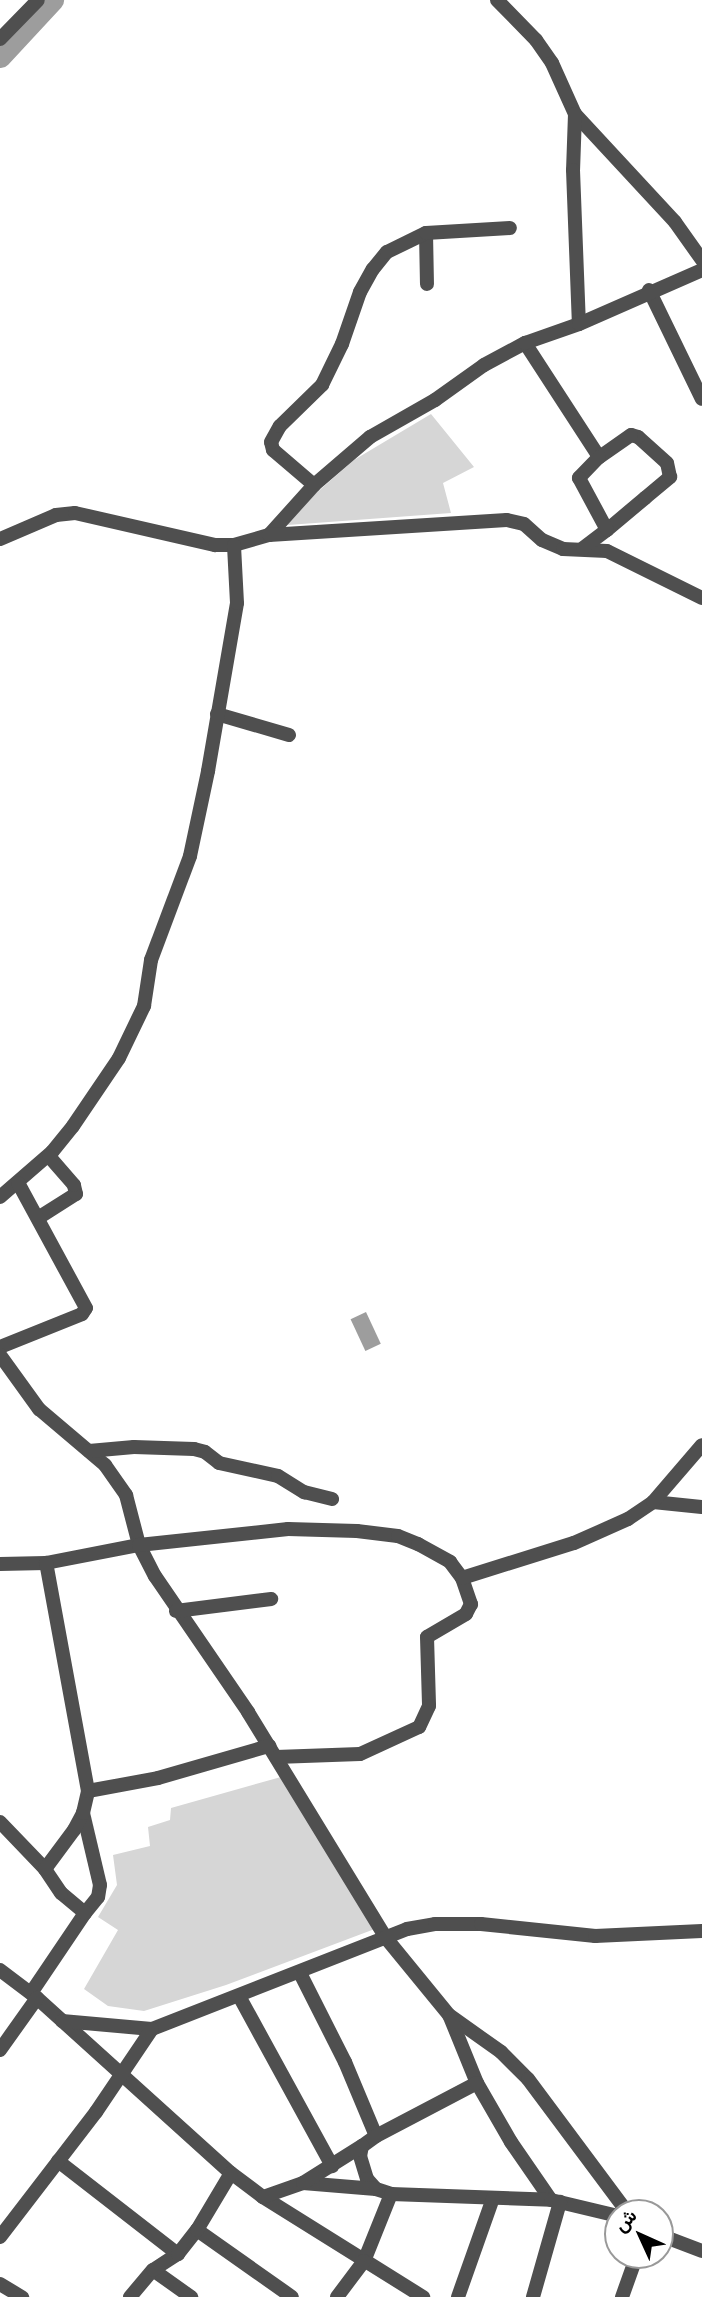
<!DOCTYPE html>
<html>
<head>
<meta charset="utf-8">
<style>
  body { margin:0 }
  #map { position:relative; width:702px; height:2297px; overflow:hidden; background:#fff; font-family:"Nunito Sans",Vazirmatn,sans-serif }
  div>[style] { position:absolute }
  .green>* { inset:0; background:#d6d6d6 }
  .water>* { inset:0; background:#9d9d9d; transform-origin:0 0 }
  .river>* { height:21px; margin:-10.5px; padding:0 10.5px; transform-origin:10.5px; border-radius:10.5px; background:#9d9d9d }
  .minor>* { height:14px; margin:-7px; padding:0 7px; transform-origin:7px; border-radius:7px; background:#4f4f4f }
  span { translate:-50% -50%; white-space:nowrap; text-align:center; line-height:1.15; -webkit-text-stroke:5px #fff; paint-order:stroke }
  .north { position:absolute; left:604px; top:2199px; width:70px; height:70px; box-sizing:border-box; background:#fff; border:2px solid #999; border-radius:50%; rotate:315deg; font-size:19px; font-weight:700; line-height:28px; text-align:center; color:#000 }
  .north::after { content:''; display:block; margin:auto; width:24px; height:32px; background:#000; clip-path:polygon(50% 0,100% 100%,50% 72%,0 100%) }
</style>
</head>
<body>
<div id="map">
  <div class="green">
    <i style="clip-path:polygon(431px 414px,474px 467px,443px 483px,451px 513px,288px 525px,290px 516px,354px 460px)"></i>
    <i style="clip-path:polygon(288px 1775px,380px 1915px,380px 1927px,226px 1985px,144px 2011px,108px 2006px,84px 1989px,118px 1930px,98px 1917px,117px 1885px,113px 1855px,150px 1846px,148px 1827px,170px 1820px,171px 1808px)"></i>
  </div>
  <div class="water">
    <i style="left:366px;top:1312px;width:35px;height:17px;rotate:65deg"></i>
  </div>
  <div class="river">
    <i style="left:0;top:57px;width:78px;rotate:-47.1deg"></i>
  </div>
  <div class="minor">
    <i style="left:497px;top:0;width:56px;rotate:45.7deg"></i>
    <i style="left:536px;top:40px;width:28px;rotate:55deg"></i>
    <i style="left:552px;top:63px;width:56px;rotate:65.7deg"></i>
    <i style="left:575px;top:114px;width:147px;rotate:47.2deg"></i>
    <i style="left:675px;top:222px;width:47px;rotate:54.6deg"></i>
    <i style="left:0;top:39px;width:54px;rotate:-45.7deg"></i>
    <i style="left:575px;top:114px;width:56px;rotate:92deg"></i>
    <i style="left:573px;top:170px;width:154px;rotate:87.8deg"></i>
    <i style="left:426px;top:233px;width:51px;rotate:88.9deg"></i>
    <i style="left:649px;top:290px;width:121px;rotate:64.1deg"></i>
    <i style="left:525px;top:343px;width:136px;rotate:57deg"></i>
    <i style="left:314px;top:485px;width:54px;rotate:-139.5deg"></i>
    <i style="left:273px;top:450px;width:8px;rotate:-104deg"></i>
    <i style="left:271px;top:442px;width:18px;rotate:-61deg"></i>
    <i style="left:280px;top:426px;width:59px;rotate:-44.3deg"></i>
    <i style="left:322px;top:385px;width:46px;rotate:-64deg"></i>
    <i style="left:342px;top:344px;width:55px;rotate:-70.9deg"></i>
    <i style="left:360px;top:292px;width:26px;rotate:-61deg"></i>
    <i style="left:373px;top:269px;width:22px;rotate:-51deg"></i>
    <i style="left:387px;top:252px;width:43px;rotate:-26deg"></i>
    <i style="left:426px;top:233px;width:84px;rotate:-3.4deg"></i>
    <i style="left:269px;top:535px;width:67px;rotate:-48deg"></i>
    <i style="left:314px;top:485px;width:74px;rotate:-40.6deg"></i>
    <i style="left:370px;top:437px;width:75px;rotate:-29.6deg"></i>
    <i style="left:435px;top:400px;width:60px;rotate:-35.5deg"></i>
    <i style="left:484px;top:365px;width:47px;rotate:-28.2deg"></i>
    <i style="left:525px;top:343px;width:57px;rotate:-19.4deg"></i>
    <i style="left:579px;top:324px;width:134px;rotate:-23.7deg"></i>
    <i style="left:0;top:539px;width:61px;rotate:-23.2deg"></i>
    <i style="left:56px;top:515px;width:19px;rotate:-6deg"></i>
    <i style="left:75px;top:513px;width:144px;rotate:12.9deg"></i>
    <i style="left:215px;top:545px;width:19px"></i>
    <i style="left:234px;top:545px;width:36px;rotate:-16deg"></i>
    <i style="left:269px;top:535px;width:238px;rotate:-3.6deg"></i>
    <i style="left:507px;top:520px;width:17px;rotate:13deg"></i>
    <i style="left:524px;top:524px;width:24px;rotate:42deg"></i>
    <i style="left:542px;top:540px;width:23px;rotate:23deg"></i>
    <i style="left:563px;top:549px;width:44px;rotate:2.6deg"></i>
    <i style="left:607px;top:551px;width:106px;rotate:26.3deg"></i>
    <i style="left:583px;top:548px;width:30px;rotate:-37deg"></i>
    <i style="left:607px;top:530px;width:50px;rotate:-40.1deg"></i>
    <i style="left:645px;top:498px;width:33px;rotate:-40deg"></i>
    <i style="left:670px;top:477px;width:14px;rotate:-102deg"></i>
    <i style="left:667px;top:463px;width:39px;rotate:-138deg"></i>
    <i style="left:638px;top:437px;width:7px;rotate:-164deg"></i>
    <i style="left:631px;top:435px;width:39px;rotate:145deg"></i>
    <i style="left:599px;top:457px;width:29px;rotate:134deg"></i>
    <i style="left:579px;top:478px;width:59px;rotate:61.7deg"></i>
    <i style="left:217px;top:714px;width:75px;rotate:16.3deg"></i>
    <i style="left:0;top:1197px;width:69px;rotate:-40.9deg"></i>
    <i style="left:52px;top:1152px;width:33px;rotate:-51deg"></i>
    <i style="left:73px;top:1126px;width:82px;rotate:-55.9deg"></i>
    <i style="left:119px;top:1058px;width:58px;rotate:-64.3deg"></i>
    <i style="left:144px;top:1006px;width:47px;rotate:-81.3deg"></i>
    <i style="left:151px;top:960px;width:111px;rotate:-69.4deg"></i>
    <i style="left:190px;top:856px;width:87px;rotate:-78deg"></i>
    <i style="left:208px;top:771px;width:170px;rotate:-80.2deg"></i>
    <i style="left:237px;top:603px;width:58px;rotate:-93deg"></i>
    <i style="left:38px;top:1218px;width:45px;rotate:-32.3deg"></i>
    <i style="left:76px;top:1194px;width:9px;rotate:-103deg"></i>
    <i style="left:74px;top:1185px;width:38px;rotate:-131deg"></i>
    <i style="left:0;top:1347px;width:88px;rotate:-21.9deg"></i>
    <i style="left:82px;top:1314px;width:7px;rotate:-56deg"></i>
    <i style="left:86px;top:1308px;width:142px;rotate:-118.5deg"></i>
    <i style="left:0;top:1355px;width:67px;rotate:54.2deg"></i>
    <i style="left:39px;top:1409px;width:87px;rotate:40.3deg"></i>
    <i style="left:105px;top:1465px;width:37px;rotate:55deg"></i>
    <i style="left:126px;top:1495px;width:52px;rotate:75.4deg"></i>
    <i style="left:139px;top:1545px;width:35px;rotate:63deg"></i>
    <i style="left:155px;top:1576px;width:165px;rotate:55.6deg"></i>
    <i style="left:248px;top:1712px;width:265px;rotate:58.6deg"></i>
    <i style="left:386px;top:1938px;width:99px;rotate:50.7deg"></i>
    <i style="left:449px;top:2015px;width:64px;rotate:35.4deg"></i>
    <i style="left:501px;top:2052px;width:38px;rotate:45deg"></i>
    <i style="left:528px;top:2079px;width:167px;rotate:53.3deg"></i>
    <i style="left:89px;top:1451px;width:45px;rotate:-5.1deg"></i>
    <i style="left:134px;top:1447px;width:60px;rotate:1.9deg"></i>
    <i style="left:194px;top:1449px;width:11px;rotate:15deg"></i>
    <i style="left:205px;top:1452px;width:18px;rotate:38deg"></i>
    <i style="left:219px;top:1463px;width:60px;rotate:12.4deg"></i>
    <i style="left:278px;top:1476px;width:31px;rotate:32deg"></i>
    <i style="left:304px;top:1492px;width:29px;rotate:14deg"></i>
    <i style="left:653px;top:1502px;width:49px;rotate:5.8deg"></i>
    <i style="left:0;top:1564px;width:46px;rotate:-1.2deg"></i>
    <i style="left:46px;top:1563px;width:95px;rotate:-11deg"></i>
    <i style="left:139px;top:1545px;width:150px;rotate:-6.1deg"></i>
    <i style="left:288px;top:1529px;width:69px;rotate:1.7deg"></i>
    <i style="left:357px;top:1531px;width:41px;rotate:7deg"></i>
    <i style="left:398px;top:1536px;width:22px;rotate:22deg"></i>
    <i style="left:418px;top:1544px;width:37px;rotate:29deg"></i>
    <i style="left:450px;top:1562px;width:20px;rotate:53deg"></i>
    <i style="left:462px;top:1578px;width:28px;rotate:71deg"></i>
    <i style="left:471px;top:1604px;width:11px;rotate:117deg"></i>
    <i style="left:466px;top:1614px;width:45px;rotate:149.5deg"></i>
    <i style="left:427px;top:1637px;width:69px;rotate:88.3deg"></i>
    <i style="left:429px;top:1706px;width:23px;rotate:115deg"></i>
    <i style="left:419px;top:1727px;width:65px;rotate:155.4deg"></i>
    <i style="left:360px;top:1754px;width:84px;rotate:178deg"></i>
    <i style="left:462px;top:1578px;width:117px;rotate:-17.4deg"></i>
    <i style="left:574px;top:1543px;width:59px;rotate:-24deg"></i>
    <i style="left:628px;top:1519px;width:30px;rotate:-34deg"></i>
    <i style="left:653px;top:1502px;width:75px;rotate:-49.3deg"></i>
    <i style="left:176px;top:1611px;width:96px;rotate:-7.2deg"></i>
    <i style="left:88px;top:1791px;width:71px;rotate:-10.5deg"></i>
    <i style="left:158px;top:1778px;width:116px;rotate:-16.1deg"></i>
    <i style="left:83px;top:1813px;width:74px;rotate:76.7deg"></i>
    <i style="left:100px;top:1885px;width:12px;rotate:99deg"></i>
    <i style="left:98px;top:1897px;width:21px;rotate:129deg"></i>
    <i style="left:0;top:1822px;width:65px;rotate:46.2deg"></i>
    <i style="left:0;top:1970px;width:46px;rotate:37.1deg"></i>
    <i style="left:37px;top:1998px;width:261px;rotate:42.1deg"></i>
    <i style="left:231px;top:2173px;width:40px;rotate:37deg"></i>
    <i style="left:263px;top:2197px;width:189px;rotate:32deg"></i>
    <i style="left:300px;top:1973px;width:100px;rotate:63.2deg"></i>
    <i style="left:345px;top:2062px;width:80px;rotate:67.3deg"></i>
    <i style="left:376px;top:2136px;width:17px;rotate:144deg"></i>
    <i style="left:362px;top:2146px;width:10px;rotate:101deg"></i>
    <i style="left:360px;top:2156px;width:24px;rotate:73deg"></i>
    <i style="left:367px;top:2179px;width:13px;rotate:48deg"></i>
    <i style="left:376px;top:2189px;width:16px;rotate:18deg"></i>
    <i style="left:391px;top:2194px;width:72px;rotate:111.9deg"></i>
    <i style="left:364px;top:2261px;width:45px;rotate:126.9deg"></i>
    <i style="left:31px;top:1993px;width:97px;rotate:-56deg"></i>
    <i style="left:85px;top:1913px;width:31px;rotate:-140deg"></i>
    <i style="left:61px;top:1893px;width:29px;rotate:-124deg"></i>
    <i style="left:45px;top:1869px;width:49px;rotate:-53.4deg"></i>
    <i style="left:74px;top:1830px;width:19px;rotate:-62deg"></i>
    <i style="left:83px;top:1813px;width:23px;rotate:-77deg"></i>
    <i style="left:88px;top:1791px;width:232px;rotate:-100.4deg"></i>
    <i style="left:239px;top:1996px;width:194px;rotate:61.3deg"></i>
    <i style="left:450px;top:2017px;width:71px;rotate:67.8deg"></i>
    <i style="left:477px;top:2083px;width:68px;rotate:60deg"></i>
    <i style="left:511px;top:2142px;width:70px;rotate:55.4deg"></i>
    <i style="left:62px;top:2021px;width:90px;rotate:5.1deg"></i>
    <i style="left:152px;top:2029px;width:274px;rotate:-21.4deg"></i>
    <i style="left:407px;top:1929px;width:28px;rotate:-10deg"></i>
    <i style="left:435px;top:1924px;width:46px"></i>
    <i style="left:481px;top:1924px;width:115px;rotate:6deg"></i>
    <i style="left:595px;top:1936px;width:107px;rotate:-2.7deg"></i>
    <i style="left:0;top:2050px;width:64px;rotate:-54.6deg"></i>
    <i style="left:376px;top:2136px;width:114px;rotate:-27.7deg"></i>
    <i style="left:58px;top:2161px;width:152px;rotate:37.8deg"></i>
    <i style="left:303px;top:2183px;width:73px;rotate:4.7deg"></i>
    <i style="left:391px;top:2194px;width:160px;rotate:2.1deg"></i>
    <i style="left:551px;top:2200px;width:69px;rotate:13.4deg"></i>
    <i style="left:263px;top:2197px;width:42px;rotate:-19.3deg"></i>
    <i style="left:303px;top:2183px;width:70px;rotate:-32.1deg"></i>
    <i style="left:197px;top:2230px;width:116px;rotate:35.2deg"></i>
    <i style="left:660px;top:2235px;width:45px;rotate:20.9deg"></i>
    <i style="left:0;top:2237px;width:158px;rotate:-52.5deg"></i>
    <i style="left:96px;top:2112px;width:100px;rotate:-56deg"></i>
    <i style="left:153px;top:2270px;width:47px;rotate:35.4deg"></i>
    <i style="left:0;top:2284px;width:26px;rotate:31deg"></i>
    <i style="left:130px;top:2297px;width:35px;rotate:-50deg"></i>
    <i style="left:153px;top:2270px;width:30px;rotate:-33deg"></i>
    <i style="left:178px;top:2254px;width:31px;rotate:-52deg"></i>
    <i style="left:197px;top:2230px;width:66px;rotate:-59.2deg"></i>
    <i style="left:458px;top:2297px;width:105px;rotate:-70.5deg"></i>
    <i style="left:533px;top:2297px;width:99px;rotate:-74.1deg"></i>
    <i style="left:622px;top:2297px;width:45px;rotate:-70.3deg"></i>
  </div>
  <div class="north">ش</div>
</div>
</body>
</html>
